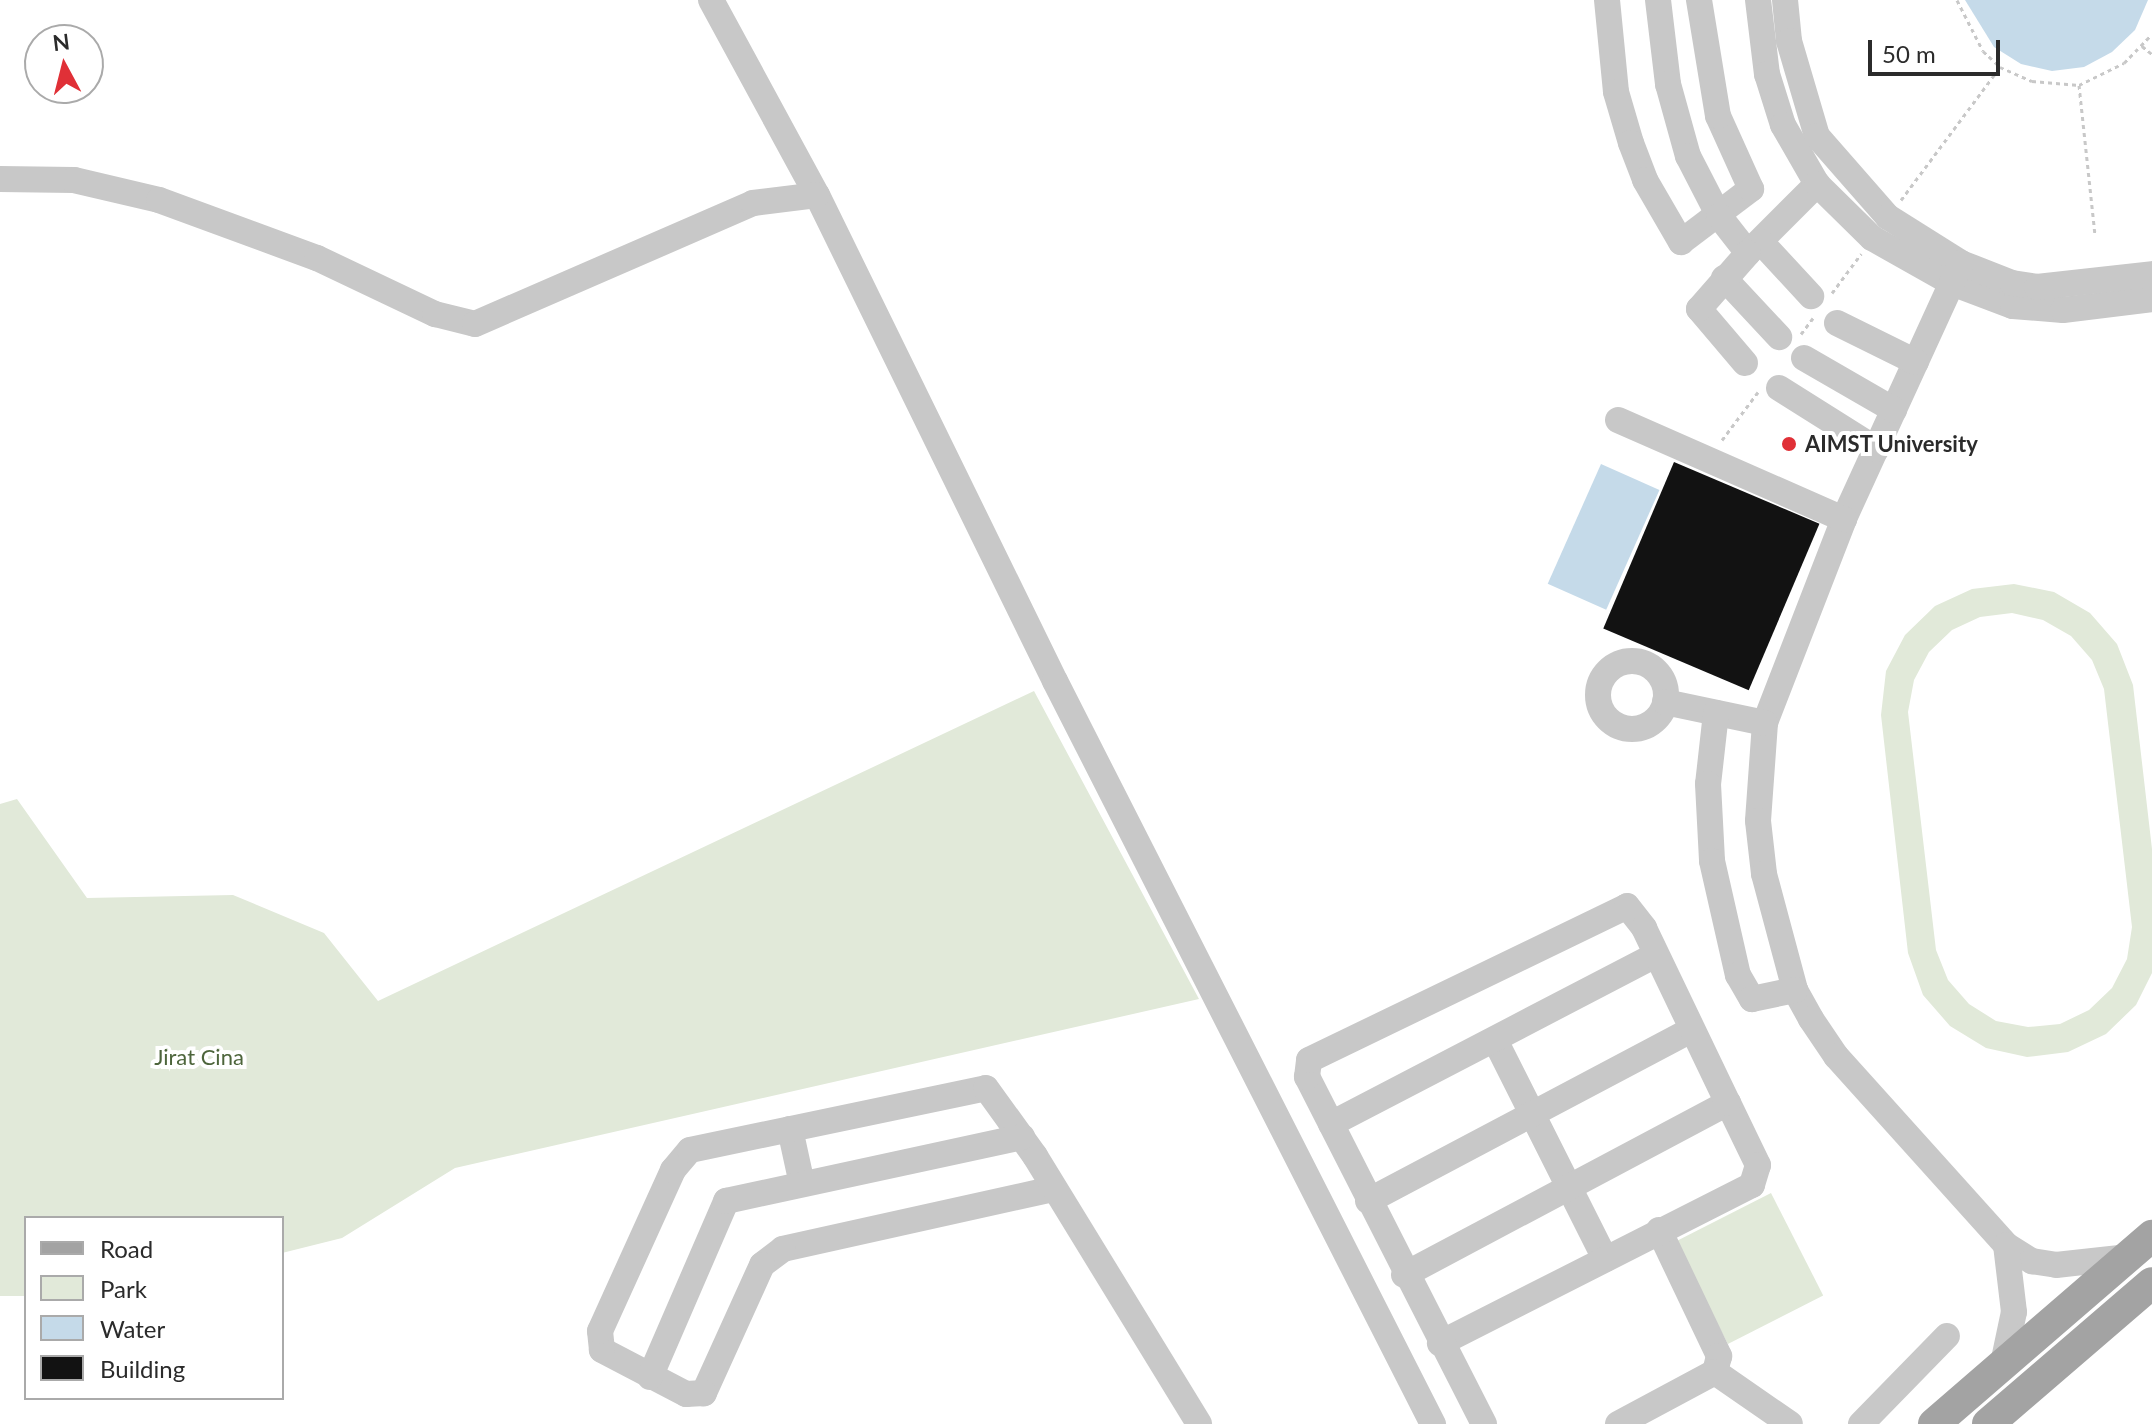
<!DOCTYPE html>
<html>
<head>
<meta charset="utf-8">
<style>
  body { margin:0 }
  #map { position:relative; width:2152px; height:1424px; overflow:hidden; background:#fff; font-family:Lato,sans-serif }
  div>[style] { position:absolute }
  .green>* { inset:0; background:#e1e9d9; transform-origin:0 0 }
  .water>* { inset:0; background:#c5dae9; transform-origin:0 0 }
  .building>* { inset:0; background:#121212; transform-origin:0 0 }
  .path>* { height:3px; margin-top:-1.5px; transform-origin:0; background:repeating-linear-gradient(90deg,#c8c8c8 0 4px,transparent 0 8px) }
  .minor>* { height:26px; margin:-13px; padding:0 13px; transform-origin:13px; border-radius:13px; background:#c8c8c8 }
  .minor>.ring { margin:-13px; padding:0; box-sizing:content-box; background:none; border:26px solid #c8c8c8; border-radius:50% }
  .major>* { height:32px; margin:-16px; padding:0 16px; transform-origin:16px; border-radius:16px; background:#a3a3a3 }
  .dots>* { width:22px; height:22px; translate:-50% -50%; box-sizing:border-box; border:4px solid #fff; border-radius:50% }
  span { translate:-50% -50%; white-space:nowrap; text-align:center; line-height:1.15; -webkit-text-stroke:8px #fff; paint-order:stroke }
  .poi-label { font-size:22px; color:#2b2b2b; font-weight:700 }
  .left { translate:0 -50%; text-align:left }
  .park-label { font-size:22px; color:#4d653b }
  .legend { position:absolute; left:24px; top:1216px; width:260px; height:184px; box-sizing:border-box; background:#fff; border:2px solid #aaa; margin:0; padding:10px 14px; list-style:none; font-size:24px; color:#2b2b2b }
  .legend li { display:flex; align-items:center; gap:16px; height:40px }
  .legend b { width:40px; border:2px solid #aaa }
  .north { position:absolute; left:24px; top:24px; width:80px; height:80px; box-sizing:border-box; background:#fff; border:2px solid #aaa; border-radius:50%; rotate:353deg; font-size:22px; font-weight:700; line-height:32px; text-align:center; color:#2b2b2b }
  .north::after { content:''; display:block; margin:auto; width:28px; height:36px; background:#e03037; clip-path:polygon(50% 0,100% 100%,50% 72%,0 100%) }
  .scale { position:absolute; left:1868px; top:40px; width:132px; height:36px; box-sizing:border-box; border:4px solid #2b2b2b; border-top:0; padding-left:10px; font-size:24px; line-height:28px; white-space:nowrap; color:#2b2b2b; -webkit-text-stroke:6px #fff; paint-order:stroke }
</style>
</head>
<body>
<div id="map">
  <div class="green">
    <i style="clip-path:polygon(evenodd,2014px 584px,2054px 592px,2090px 613px,2117px 644px,2133px 685px,2152px 849px,2152px 973px,2136px 1005px,2106px 1034px,2068px 1052px,2027px 1057px,1986px 1048px,1950px 1026px,1923px 995px,1908px 953px,1881px 715px,1886px 671px,1905px 635px,1935px 606px,1972px 589px,2014px 584px,2012px 613px,2043px 620px,2071px 636px,2092px 660px,2104px 689px,2132px 927px,2127px 959px,2112px 988px,2089px 1010px,2060px 1024px,2028px 1027px,1996px 1021px,1969px 1004px,1948px 980px,1936px 950px,1908px 712px,1914px 680px,1929px 652px,1952px 630px,1980px 617px,2012px 613px)"></i>
    <i style="clip-path:polygon(1034px 691px,1199px 999px,455px 1168px,342px 1238px,282px 1253px,282px 1218px,26px 1218px,26px 1296px,0 1296px,0 804px,17px 799px,87px 898px,233px 895px,324px 933px,378px 1001px)"></i>
    <i style="left:1771px;top:1193px;width:115px;height:107px;rotate:63deg"></i>
  </div>
  <div class="water">
    <i style="clip-path:polygon(1965px 0,2148px 0,2135px 30px,2112px 52px,2084px 67px,2052px 71px,2021px 64px,1994px 47px)"></i>
    <i style="left:1601px;top:464px;width:64px;height:131px;rotate:24deg"></i>
  </div>
  <div class="building">
    <i style="left:1674px;top:462px;width:158px;height:181px;rotate:23deg"></i>
  </div>
  <div class="path">
    <i style="left:1957px;top:0;width:57px;rotate:63deg"></i>
    <i style="left:1983px;top:51px;width:23px;rotate:43deg"></i>
    <i style="left:2000px;top:67px;width:35px;rotate:24deg"></i>
    <i style="left:2032px;top:81px;width:47px;rotate:4.9deg"></i>
    <i style="left:2079px;top:85px;width:50px;rotate:-26.1deg"></i>
    <i style="left:2124px;top:63px;width:40px;rotate:-46deg"></i>
    <i style="left:2142px;top:46px;width:13px;rotate:39deg"></i>
    <i style="left:2079px;top:85px;width:151px;rotate:83.9deg"></i>
    <i style="left:1901px;top:200px;width:166px;rotate:-53.3deg"></i>
    <i style="left:1832px;top:293px;width:49px;rotate:-53.4deg"></i>
    <i style="left:1801px;top:334px;width:20px;rotate:-53deg"></i>
    <i style="left:1722px;top:440px;width:60px;rotate:-53.1deg"></i>
  </div>
  <div class="minor">
    <i style="left:711px;top:0;width:222px;rotate:61.5deg"></i>
    <i style="left:817px;top:195px;width:541px;rotate:63.91deg"></i>
    <i style="left:1055px;top:681px;width:834px;rotate:63.04deg"></i>
    <i style="left:1607px;top:0;width:92px;rotate:84.4deg"></i>
    <i style="left:1616px;top:92px;width:53px;rotate:73.6deg"></i>
    <i style="left:1631px;top:143px;width:40px;rotate:69deg"></i>
    <i style="left:1645px;top:180px;width:72px;rotate:59.9deg"></i>
    <i style="left:1681px;top:242px;width:88px;rotate:-37.1deg"></i>
    <i style="left:1751px;top:189px;width:80px;rotate:-114.3deg"></i>
    <i style="left:1718px;top:116px;width:118px;rotate:-99.3deg"></i>
    <i style="left:1658px;top:0;width:85px;rotate:83.2deg"></i>
    <i style="left:1668px;top:84px;width:75px;rotate:74.5deg"></i>
    <i style="left:1688px;top:156px;width:68px;rotate:62.7deg"></i>
    <i style="left:1719px;top:216px;width:47px;rotate:51.9deg"></i>
    <i style="left:1748px;top:253px;width:98px;rotate:-45deg"></i>
    <i style="left:1758px;top:0;width:75px;rotate:83.1deg"></i>
    <i style="left:1767px;top:74px;width:53px;rotate:72.6deg"></i>
    <i style="left:1783px;top:125px;width:68px;rotate:60deg"></i>
    <i style="left:1817px;top:184px;width:77px;rotate:44.5deg"></i>
    <i style="left:1872px;top:238px;width:92px;rotate:29.4deg"></i>
    <i style="left:1952px;top:283px;width:65px;rotate:20.7deg"></i>
    <i style="left:2013px;top:306px;width:50px;rotate:4.6deg"></i>
    <i style="left:2063px;top:310px;width:90px;rotate:-7deg"></i>
    <i style="left:1785px;top:0;width:41px;rotate:84.4deg"></i>
    <i style="left:1789px;top:41px;width:99px;rotate:73.6deg"></i>
    <i style="left:1817px;top:136px;width:108px;rotate:48.8deg"></i>
    <i style="left:1888px;top:217px;width:86px;rotate:32.2deg"></i>
    <i style="left:1961px;top:263px;width:55px;rotate:21.4deg"></i>
    <i style="left:2012px;top:283px;width:25px;rotate:9deg"></i>
    <i style="left:2037px;top:287px;width:116px;rotate:-6.4deg"></i>
    <i style="left:0;top:179px;width:74px;rotate:0.8deg"></i>
    <i style="left:74px;top:180px;width:87px;rotate:13.2deg"></i>
    <i style="left:159px;top:200px;width:168px;rotate:20.2deg"></i>
    <i style="left:317px;top:258px;width:131px;rotate:25.4deg"></i>
    <i style="left:435px;top:314px;width:41px;rotate:14deg"></i>
    <i style="left:475px;top:324px;width:303px;rotate:-23.5deg"></i>
    <i style="left:753px;top:203px;width:64px;rotate:-7.1deg"></i>
    <i style="left:1761px;top:242px;width:74px;rotate:47.2deg"></i>
    <i style="left:1961px;top:263px;width:281px;rotate:114.6deg"></i>
    <i style="left:1844px;top:519px;width:219px;rotate:111.2deg"></i>
    <i style="left:1765px;top:723px;width:98px;rotate:94.1deg"></i>
    <i style="left:1758px;top:821px;width:53px;rotate:83.5deg"></i>
    <i style="left:1764px;top:874px;width:120px;rotate:75deg"></i>
    <i style="left:1795px;top:990px;width:33px;rotate:61deg"></i>
    <i style="left:1811px;top:1019px;width:45px;rotate:56deg"></i>
    <i style="left:1836px;top:1056px;width:254px;rotate:48deg"></i>
    <i style="left:2006px;top:1245px;width:31px;rotate:32deg"></i>
    <i style="left:2032px;top:1261px;width:24px;rotate:9deg"></i>
    <i style="left:2056px;top:1265px;width:71px;rotate:-6.4deg"></i>
    <i style="left:1724px;top:278px;width:81px;rotate:47deg"></i>
    <i style="left:1837px;top:323px;width:88px;rotate:26.3deg"></i>
    <i style="left:1804px;top:358px;width:104px;rotate:30deg"></i>
    <i style="left:1745px;top:363px;width:71px;rotate:-130.4deg"></i>
    <i style="left:1699px;top:309px;width:74px;rotate:-48.8deg"></i>
    <i style="left:1779px;top:388px;width:115px;rotate:32.2deg"></i>
    <i style="left:1618px;top:420px;width:247px;rotate:23.7deg"></i>
    <i class="ring" style="left:1598px;top:661px;width:42px;height:42px"></i>
    <i style="left:1665px;top:702px;width:102px;rotate:11.9deg"></i>
    <i style="left:1716px;top:713px;width:71px;rotate:96.4deg"></i>
    <i style="left:1708px;top:784px;width:77px;rotate:87deg"></i>
    <i style="left:1712px;top:861px;width:117px;rotate:77.2deg"></i>
    <i style="left:1738px;top:975px;width:28px;rotate:60deg"></i>
    <i style="left:1752px;top:999px;width:44px;rotate:-11.8deg"></i>
    <i style="left:1496px;top:1042px;width:243px;rotate:63.3deg"></i>
    <i style="left:1331px;top:1124px;width:366px;rotate:-27.5deg"></i>
    <i style="left:790px;top:1129px;width:56px;rotate:77.7deg"></i>
    <i style="left:1053px;top:1189px;width:277px;rotate:167.5deg"></i>
    <i style="left:783px;top:1249px;width:26px;rotate:143deg"></i>
    <i style="left:762px;top:1265px;width:141px;rotate:114.4deg"></i>
    <i style="left:704px;top:1393px;width:18px;rotate:177deg"></i>
    <i style="left:686px;top:1394px;width:95px;rotate:-152.4deg"></i>
    <i style="left:602px;top:1350px;width:19px;rotate:-96deg"></i>
    <i style="left:600px;top:1331px;width:177px;rotate:-65.6deg"></i>
    <i style="left:673px;top:1170px;width:26px;rotate:-50deg"></i>
    <i style="left:690px;top:1150px;width:302px;rotate:-11.8deg"></i>
    <i style="left:986px;top:1088px;width:84px;rotate:54.2deg"></i>
    <i style="left:1035px;top:1156px;width:314px;rotate:58.5deg"></i>
    <i style="left:1368px;top:1201px;width:365px;rotate:-27.9deg"></i>
    <i style="left:1659px;top:1230px;width:140px;rotate:64.5deg"></i>
    <i style="left:1719px;top:1356px;width:16px;rotate:104deg"></i>
    <i style="left:1404px;top:1275px;width:367px;rotate:-28deg"></i>
    <i style="left:1728px;top:1103px;width:69px;rotate:64.2deg"></i>
    <i style="left:1758px;top:1165px;width:21px;rotate:107deg"></i>
    <i style="left:1752px;top:1185px;width:350px;rotate:153.1deg"></i>
    <i style="left:2003px;top:1364px;width:53px;rotate:-78.1deg"></i>
    <i style="left:2014px;top:1312px;width:67px;rotate:-96.8deg"></i>
    <i style="left:650px;top:1377px;width:192px;rotate:-66.6deg"></i>
    <i style="left:726px;top:1201px;width:303px;rotate:-12.2deg"></i>
    <i style="left:1484px;top:1424px;width:390px;rotate:-117deg"></i>
    <i style="left:1307px;top:1077px;width:17px;rotate:-83deg"></i>
    <i style="left:1309px;top:1060px;width:353px;rotate:-25.8deg"></i>
    <i style="left:1627px;top:906px;width:28px;rotate:52deg"></i>
    <i style="left:1644px;top:928px;width:194px;rotate:64.4deg"></i>
    <i style="left:1618px;top:1424px;width:110px;rotate:-28.2deg"></i>
    <i style="left:1715px;top:1372px;width:91px;rotate:34.7deg"></i>
    <i style="left:1861px;top:1424px;width:123px;rotate:-45.7deg"></i>
  </div>
  <div class="major">
    <i style="left:1934px;top:1424px;width:288px;rotate:-40.8deg"></i>
    <i style="left:1988px;top:1424px;width:216px;rotate:-40.7deg"></i>
  </div>
  <div class="dots">
    <i style="left:1789px;top:444px;background:#e03037"></i>
  </div>
  <div class="poi-label">
    <span class="left" style="left:1805px;top:444px">AIMST University</span>
  </div>
  <div class="park-label">
    <span style="left:199px;top:1057px">Jirat Cina</span>
  </div>
  <ul class="legend">
  <li><b style="height:10px;background:#a3a3a3"></b>Road</li>
  <li><b style="height:22px;background:#e1e9d9"></b>Park</li>
  <li><b style="height:22px;background:#c5dae9"></b>Water</li>
  <li><b style="height:22px;background:#121212"></b>Building</li>
  </ul>
  <div class="north">N</div>
  <div class="scale">50 m</div>
</div>
</body>
</html>
